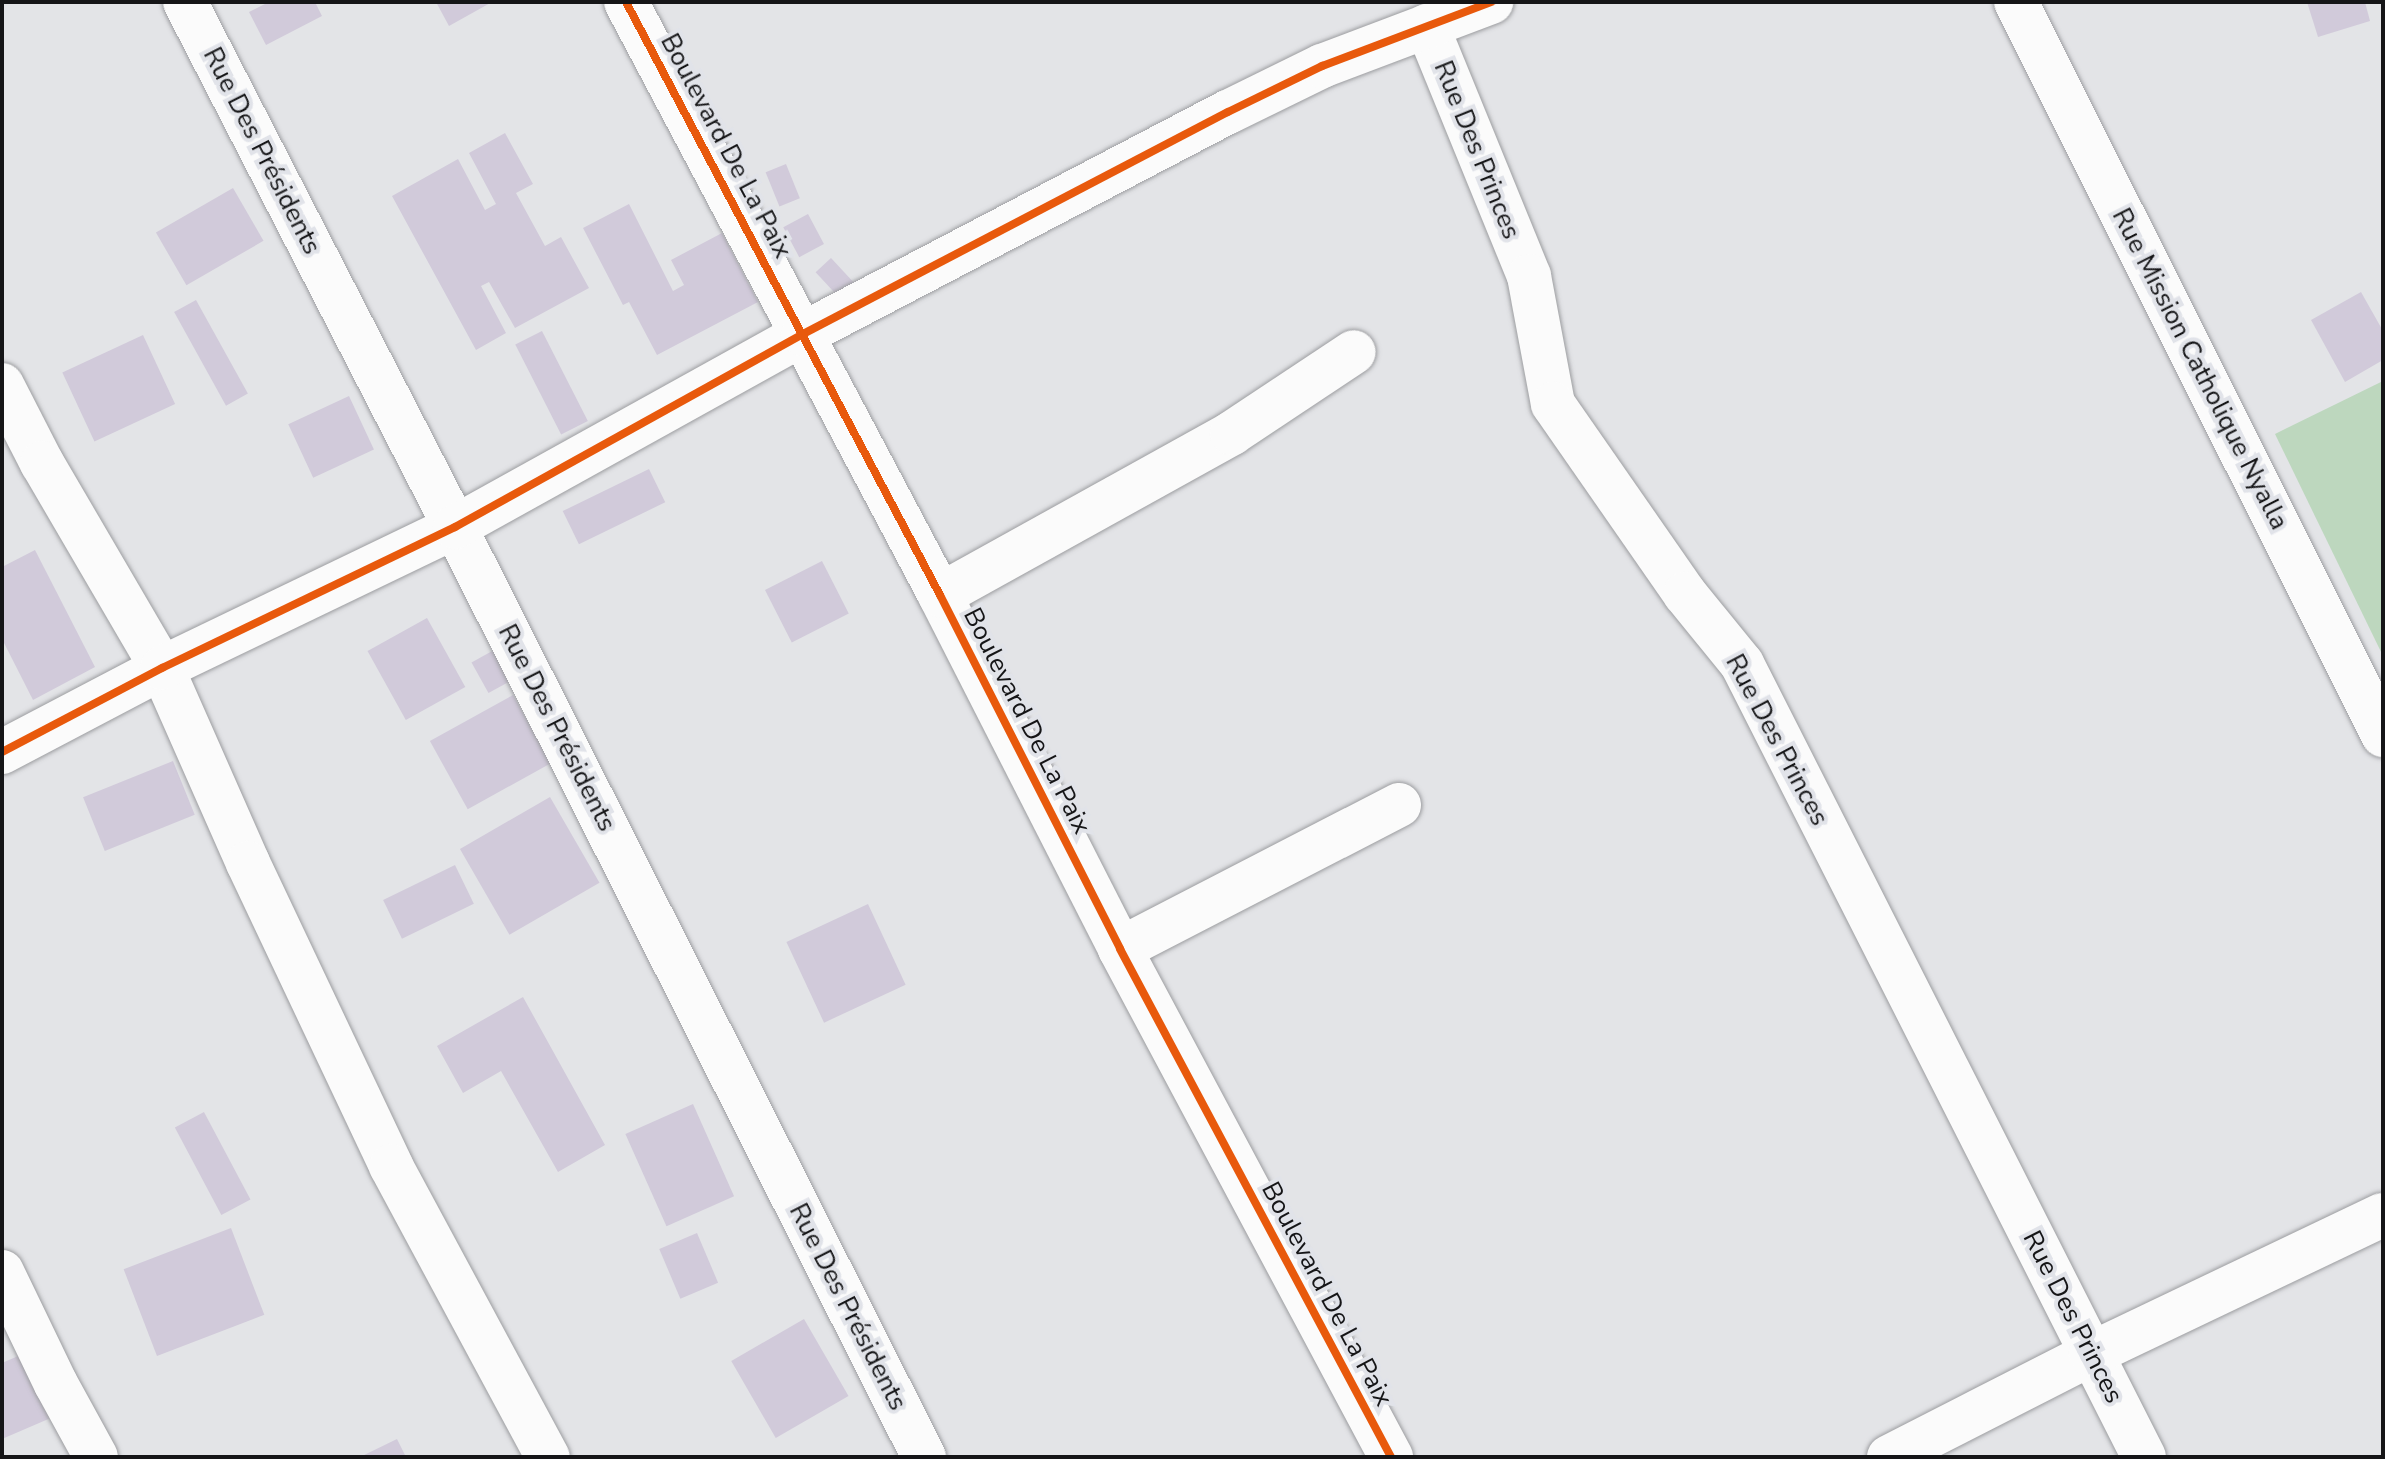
<!DOCTYPE html>
<html>
<head>
<meta charset="utf-8">
<style>
  body { margin:0 }
  #map { position:relative; width:2385px; height:1459px; overflow:hidden; background:#e3e4e7; font-family:"Nunito Sans",sans-serif }
  div>[style] { position:absolute }
  .green>* { inset:0; background:#bdd7be }
  .building>* { inset:0; background:#d1cada; transform-origin:0 0 }
  .roads { filter:drop-shadow(0 0 2px #9c9da0) drop-shadow(0 0 2px #9c9da0) }
  .minor>* { height:44px; margin:-22px; padding:0 22px; transform-origin:22px; border-radius:22px; background:#fbfbfb }
  .cycleway>* { height:8px; margin:-4px; padding:0 4px; transform-origin:4px; border-radius:4px; background:#e8590c }
  span { translate:-50% -50%; white-space:nowrap; text-align:center; line-height:1.15; -webkit-text-stroke:8px #e1e3e9; paint-order:stroke }
  .street-label { font-size:26px; color:#151517 }
  .frame { position:absolute; inset:0; border:4px solid #151517; pointer-events:none }
</style>
</head>
<body>
<div id="map">
  <div class="green">
    <i style="clip-path:polygon(2383px 381px,2383px 656px,2275px 434px)"></i>
  </div>
  <div class="building">
    <i style="clip-path:polygon(269px 2px,315px 2px,322px 16px,266px 45px,249px 12px)"></i>
    <i style="clip-path:polygon(436px 2px,492px 2px,449px 26px)"></i>
    <i style="clip-path:polygon(2307px 2px,2365px 2px,2370px 21px,2318px 37px)"></i>
    <i style="clip-path:polygon(505px 133px,533px 184px,516px 193px,545px 246px,561px 237px,589px 288px,515px 328px,489px 282px,481px 286px,506px 333px,476px 350px,392px 196px,458px 159px,485px 210px,496px 204px,469px 153px)"></i>
    <i style="left:786px;top:164px;width:37px;height:22px;rotate:68deg"></i>
    <i style="left:233px;top:188px;width:61px;height:89px;rotate:60deg"></i>
    <i style="clip-path:polygon(629px 204px,673px 291px,684px 285px,671px 260px,722px 233px,758px 302px,657px 355px,629px 302px,623px 305px,583px 228px)"></i>
    <i style="left:808px;top:214px;width:34px;height:28px;rotate:62deg"></i>
    <i style="left:831px;top:258px;width:33px;height:21px;rotate:47deg"></i>
    <i style="clip-path:polygon(2361px 292px,2383px 331px,2383px 360px,2345px 382px,2311px 320px)"></i>
    <i style="left:196px;top:300px;width:107px;height:25px;rotate:61deg"></i>
    <i style="left:542px;top:331px;width:101px;height:30px;rotate:63deg"></i>
    <i style="left:143px;top:335px;width:76px;height:89px;rotate:65deg"></i>
    <i style="left:349px;top:396px;width:59px;height:67px;rotate:65deg"></i>
    <i style="left:649px;top:469px;width:37px;height:96px;rotate:64deg"></i>
    <i style="clip-path:polygon(35px 550px,95px 667px,33px 700px,2px 639px,2px 567px)"></i>
    <i style="left:822px;top:561px;width:59px;height:64px;rotate:63deg"></i>
    <i style="left:427px;top:618px;width:79px;height:68px;rotate:61deg"></i>
    <i style="left:503px;top:645px;width:35px;height:36px;rotate:61deg"></i>
    <i style="left:513px;top:695px;width:78px;height:95px;rotate:61deg"></i>
    <i style="left:173px;top:761px;width:58px;height:97px;rotate:68deg"></i>
    <i style="left:550px;top:797px;width:99px;height:104px;rotate:60deg"></i>
    <i style="left:455px;top:865px;width:43px;height:80px;rotate:64deg"></i>
    <i style="left:868px;top:904px;width:89px;height:90px;rotate:65deg"></i>
    <i style="clip-path:polygon(523px 997px,605px 1145px,558px 1172px,501px 1071px,463px 1093px,437px 1046px)"></i>
    <i style="left:693px;top:1104px;width:101px;height:74px;rotate:66deg"></i>
    <i style="left:204px;top:1112px;width:99px;height:33px;rotate:62deg"></i>
    <i style="left:231px;top:1228px;width:93px;height:115px;rotate:69deg"></i>
    <i style="left:697px;top:1233px;width:54px;height:41px;rotate:67deg"></i>
    <i style="left:804px;top:1319px;width:89px;height:84px;rotate:60deg"></i>
    <i style="clip-path:polygon(32px 1350px,60px 1414px,2px 1439px,2px 1363px)"></i>
    <i style="clip-path:polygon(397px 1439px,406px 1457px,360px 1457px)"></i>
  </div>
  <div class="roads">
    <div class="minor">
      <i style="left:185px;top:2px;width:590px;rotate:62.78deg"></i>
      <i style="left:455px;top:527px;width:1042px;rotate:63.24deg"></i>
      <i style="left:626px;top:2px;width:671px;rotate:62.1deg"></i>
      <i style="left:940px;top:595px;width:397px;rotate:63deg"></i>
      <i style="left:1120px;top:949px;width:576px;rotate:61.92deg"></i>
      <i style="left:2016px;top:2px;width:820px;rotate:63.4deg"></i>
      <i style="left:1427px;top:26px;width:270px;rotate:67.8deg"></i>
      <i style="left:1529px;top:276px;width:130px;rotate:79.4deg"></i>
      <i style="left:1553px;top:404px;width:231px;rotate:55.2deg"></i>
      <i style="left:1685px;top:594px;width:90px;rotate:50.8deg"></i>
      <i style="left:1742px;top:664px;width:889px;rotate:63.12deg"></i>
      <i style="left:2px;top:385px;width:88px;rotate:62.9deg"></i>
      <i style="left:42px;top:463px;width:238px;rotate:59.7deg"></i>
      <i style="left:162px;top:668px;width:213px;rotate:66.2deg"></i>
      <i style="left:248px;top:863px;width:335px;rotate:64.7deg"></i>
      <i style="left:391px;top:1166px;width:331px;rotate:61.7deg"></i>
      <i style="left:940px;top:595px;width:334px;rotate:-29deg"></i>
      <i style="left:1232px;top:433px;width:146px;rotate:-33.6deg"></i>
      <i style="left:2px;top:752px;width:181px;rotate:-27.7deg"></i>
      <i style="left:162px;top:668px;width:325px;rotate:-25.7deg"></i>
      <i style="left:455px;top:527px;width:398px;rotate:-29deg"></i>
      <i style="left:803px;top:334px;width:479px;rotate:-27.6deg"></i>
      <i style="left:1228px;top:112px;width:105px;rotate:-26.1deg"></i>
      <i style="left:1322px;top:66px;width:181px;rotate:-20.7deg"></i>
      <i style="left:1120px;top:949px;width:314px;rotate:-27.3deg"></i>
      <i style="left:2px;top:1272px;width:124px;rotate:64.3deg"></i>
      <i style="left:56px;top:1384px;width:83px;rotate:61.3deg"></i>
      <i style="left:1889px;top:1457px;width:227px;rotate:-27deg"></i>
      <i style="left:2091px;top:1354px;width:323px;rotate:-25.5deg"></i>
    </div>
  </div>
  <div class="cycleway">
    <i style="left:626px;top:2px;width:671px;rotate:62.1deg"></i>
    <i style="left:940px;top:595px;width:397px;rotate:63deg"></i>
    <i style="left:1120px;top:949px;width:576px;rotate:61.92deg"></i>
    <i style="left:2px;top:752px;width:181px;rotate:-27.7deg"></i>
    <i style="left:162px;top:668px;width:325px;rotate:-25.7deg"></i>
    <i style="left:455px;top:527px;width:398px;rotate:-29deg"></i>
    <i style="left:803px;top:334px;width:479px;rotate:-27.6deg"></i>
    <i style="left:1228px;top:112px;width:105px;rotate:-26.1deg"></i>
    <i style="left:1322px;top:66px;width:181px;rotate:-20.7deg"></i>
  </div>
  <div class="street-label">
    <span style="left:726px;top:146px;rotate:62deg">Boulevard De La Paix</span>
    <span style="left:1477px;top:150px;rotate:68deg">Rue Des Princes</span>
    <span style="left:262px;top:151px;rotate:63deg">Rue Des Présidents</span>
    <span style="left:2200px;top:369px;rotate:63deg">Rue Mission Catholique Nyalla</span>
    <span style="left:1027px;top:721px;rotate:63deg">Boulevard De La Paix</span>
    <span style="left:557px;top:728px;rotate:63deg">Rue Des Présidents</span>
    <span style="left:1777px;top:740px;rotate:62deg">Rue Des Princes</span>
    <span style="left:1327px;top:1294px;rotate:62deg">Boulevard De La Paix</span>
    <span style="left:848px;top:1307px;rotate:63deg">Rue Des Présidents</span>
    <span style="left:2073px;top:1317px;rotate:63deg">Rue Des Princes</span>
  </div>
  <div class="frame"></div>
</div>
</body>
</html>
